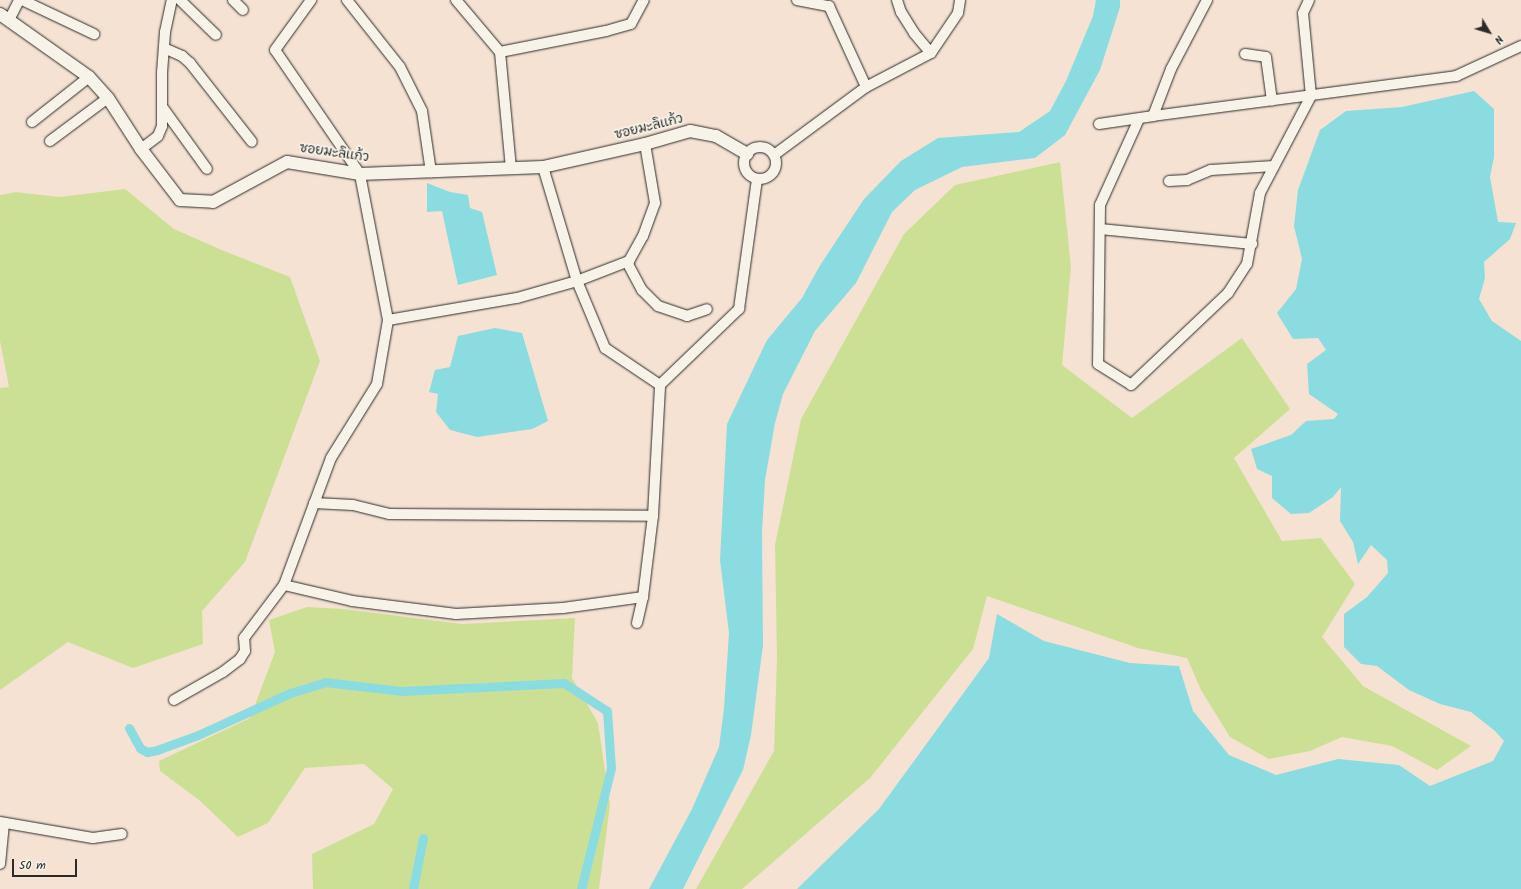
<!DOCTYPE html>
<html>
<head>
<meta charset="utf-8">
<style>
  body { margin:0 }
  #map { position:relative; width:1521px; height:889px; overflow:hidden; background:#f5e2d3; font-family:Kalam,"Playpen Sans Thai",sans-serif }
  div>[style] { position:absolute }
  .green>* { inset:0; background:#cce095 }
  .water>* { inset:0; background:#8adce1 }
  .canal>* { height:9px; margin:-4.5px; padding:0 4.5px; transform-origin:4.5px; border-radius:4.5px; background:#8adce1 }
  .roads { filter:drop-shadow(0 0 1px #2b2b2b) drop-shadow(0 0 1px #2b2b2b) }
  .minor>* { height:10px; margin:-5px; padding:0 5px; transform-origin:5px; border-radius:5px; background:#f7f3e8 }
  .minor>.ring { margin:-5px; padding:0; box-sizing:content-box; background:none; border:10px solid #f7f3e8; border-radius:50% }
  .tertiary>* { height:12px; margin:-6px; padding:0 6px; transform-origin:6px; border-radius:6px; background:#f7f3e8 }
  span { translate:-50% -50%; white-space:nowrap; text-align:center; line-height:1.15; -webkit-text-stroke:3.5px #f7f3e8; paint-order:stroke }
  .street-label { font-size:13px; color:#2b2b2b }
  .north { position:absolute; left:1469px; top:12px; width:40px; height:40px; -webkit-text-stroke:3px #f7f3e8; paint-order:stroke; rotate:128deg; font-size:11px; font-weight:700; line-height:16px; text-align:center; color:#2b2b2b }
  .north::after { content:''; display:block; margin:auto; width:14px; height:18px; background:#2b2b2b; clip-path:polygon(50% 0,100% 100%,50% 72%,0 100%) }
  .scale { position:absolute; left:12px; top:859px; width:65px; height:18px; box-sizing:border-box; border:2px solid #2b2b2b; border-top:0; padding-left:5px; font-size:12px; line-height:14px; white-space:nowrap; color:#2b2b2b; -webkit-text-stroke:3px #f7f3e8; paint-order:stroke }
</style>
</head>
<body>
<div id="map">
  <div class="green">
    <i style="clip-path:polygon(1060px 162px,1071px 267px,1062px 365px,1132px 418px,1242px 338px,1290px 409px,1234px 458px,1282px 541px,1321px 538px,1355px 584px,1322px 637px,1363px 686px,1471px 746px,1437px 770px,1392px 746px,1342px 737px,1310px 751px,1269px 759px,1230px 737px,1201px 690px,1187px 658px,1138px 648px,987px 596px,973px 649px,870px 778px,742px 889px,696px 889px,774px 751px,777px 658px,775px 545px,801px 419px,904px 234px,955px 185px)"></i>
    <i style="clip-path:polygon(125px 189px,174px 229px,224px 251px,290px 277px,320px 361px,245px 562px,202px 611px,203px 644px,133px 668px,68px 642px,0 690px,0 388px,9px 387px,0 341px,0 195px,16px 192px,59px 197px)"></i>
    <i style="clip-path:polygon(307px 607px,343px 609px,462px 624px,575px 618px,572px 678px,598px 723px,610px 805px,599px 889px,313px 889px,312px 854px,374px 824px,393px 789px,364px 764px,305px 768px,268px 823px,238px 837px,199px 800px,160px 771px,159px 761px,250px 718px,275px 652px,269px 620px)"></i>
  </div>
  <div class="water">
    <i style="clip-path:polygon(1096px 0,1120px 0,1120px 7px,1100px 70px,1065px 135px,1035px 158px,962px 167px,915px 190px,892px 212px,856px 283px,815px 331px,783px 394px,775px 423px,765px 480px,762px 532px,763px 645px,751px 735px,743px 770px,683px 889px,649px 889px,692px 809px,719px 747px,724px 708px,729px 633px,720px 560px,727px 424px,767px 340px,802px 298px,819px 267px,864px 199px,901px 161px,938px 138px,1019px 132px,1050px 111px,1066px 81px,1093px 16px)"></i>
    <i style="clip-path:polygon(1474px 91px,1494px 109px,1494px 157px,1490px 177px,1498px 222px,1516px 223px,1510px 239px,1484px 262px,1485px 278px,1479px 299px,1492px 321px,1521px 341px,1521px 889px,797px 889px,879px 809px,989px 658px,997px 614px,1044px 641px,1130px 663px,1179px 666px,1193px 711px,1229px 755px,1276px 775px,1338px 759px,1399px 765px,1430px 786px,1493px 761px,1504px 741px,1495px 731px,1471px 712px,1440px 704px,1409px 690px,1377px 666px,1361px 664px,1344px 647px,1344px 614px,1367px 597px,1388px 573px,1387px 560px,1371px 545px,1358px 564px,1353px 542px,1340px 521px,1341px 487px,1333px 497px,1309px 513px,1291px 514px,1272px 498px,1272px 476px,1257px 469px,1251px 449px,1291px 435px,1306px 421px,1334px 419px,1338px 414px,1309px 394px,1307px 364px,1326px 350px,1318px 338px,1293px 339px,1277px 313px,1296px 289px,1302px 259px,1294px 226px,1298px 190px,1320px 130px,1346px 111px,1402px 107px)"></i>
    <i style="clip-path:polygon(427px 183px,450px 192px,468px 195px,470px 208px,482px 212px,497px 275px,458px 285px,442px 211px,427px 212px)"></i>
    <i style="clip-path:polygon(495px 328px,522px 333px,548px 421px,532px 429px,477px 437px,450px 430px,436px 412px,438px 394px,429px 392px,435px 370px,450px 367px,458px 336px)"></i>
  </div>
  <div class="canal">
    <i style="left:129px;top:728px;width:23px;rotate:61deg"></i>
    <i style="left:140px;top:748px;width:8px;rotate:30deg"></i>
    <i style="left:147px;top:752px;width:10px;rotate:-11deg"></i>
    <i style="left:157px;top:750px;width:44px;rotate:-20.1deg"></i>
    <i style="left:198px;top:735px;width:101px;rotate:-24.5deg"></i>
    <i style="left:290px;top:693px;width:37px;rotate:-17deg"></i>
    <i style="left:325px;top:682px;width:78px;rotate:6.7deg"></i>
    <i style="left:402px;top:691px;width:162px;rotate:-2.8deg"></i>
    <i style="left:564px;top:683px;width:51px;rotate:33.1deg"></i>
    <i style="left:607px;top:711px;width:57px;rotate:86deg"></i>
    <i style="left:611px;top:768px;width:125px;rotate:103.9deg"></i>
    <i style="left:413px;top:889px;width:52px;rotate:-78.9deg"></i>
  </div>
  <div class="roads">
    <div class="minor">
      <i style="left:22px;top:0;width:80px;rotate:25.3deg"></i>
      <i style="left:180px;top:0;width:50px;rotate:44.2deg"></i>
      <i style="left:233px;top:0;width:14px;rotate:45deg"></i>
      <i style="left:347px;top:0;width:85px;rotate:51.7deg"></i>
      <i style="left:400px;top:67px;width:49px;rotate:63.4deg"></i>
      <i style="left:422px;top:111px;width:62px;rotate:81.6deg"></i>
      <i style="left:456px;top:0;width:68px;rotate:49.8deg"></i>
      <i style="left:500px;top:52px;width:117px;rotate:84.6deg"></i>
      <i style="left:797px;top:0;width:33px;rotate:11deg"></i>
      <i style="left:829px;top:6px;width:89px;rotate:65.4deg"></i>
      <i style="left:897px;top:0;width:13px;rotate:72deg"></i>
      <i style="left:901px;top:12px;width:25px;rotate:58deg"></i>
      <i style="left:914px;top:33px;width:26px;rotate:50deg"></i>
      <i style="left:9px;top:20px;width:22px;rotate:-63deg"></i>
      <i style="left:164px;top:48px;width:20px;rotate:24deg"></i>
      <i style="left:182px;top:56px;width:11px;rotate:41deg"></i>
      <i style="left:190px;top:63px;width:100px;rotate:51.9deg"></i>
      <i style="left:500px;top:52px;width:108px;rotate:-11.2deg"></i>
      <i style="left:606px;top:31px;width:26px;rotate:-16deg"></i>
      <i style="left:631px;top:24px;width:27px;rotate:-62deg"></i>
      <i style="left:1245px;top:54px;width:21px;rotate:8deg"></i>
      <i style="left:1266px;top:57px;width:44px;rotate:82.2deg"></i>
      <i style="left:163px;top:108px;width:75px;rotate:54.2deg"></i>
      <i style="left:1153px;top:116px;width:50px;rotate:-69deg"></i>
      <i style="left:1171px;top:69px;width:78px;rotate:-62.4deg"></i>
      <i style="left:1139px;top:119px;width:94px;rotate:114.4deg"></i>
      <i style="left:1100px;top:205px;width:159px;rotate:90.7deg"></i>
      <i style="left:1098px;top:364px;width:39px;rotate:32deg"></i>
      <i style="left:1131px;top:385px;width:134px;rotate:-43.5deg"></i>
      <i style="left:1228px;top:293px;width:35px;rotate:-57deg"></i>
      <i style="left:1247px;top:264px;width:72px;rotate:-79.6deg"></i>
      <i style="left:1260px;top:193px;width:110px;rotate:-62.3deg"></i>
      <i style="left:1311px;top:96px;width:83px;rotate:-95.5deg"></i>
      <i style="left:1303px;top:13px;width:14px;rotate:-65deg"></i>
      <i style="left:32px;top:122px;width:73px;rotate:-38.3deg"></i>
      <i style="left:1099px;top:124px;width:55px;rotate:-8.4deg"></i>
      <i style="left:1153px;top:116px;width:306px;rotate:-7.5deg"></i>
      <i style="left:1456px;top:76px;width:72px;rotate:-24.8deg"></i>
      <i style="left:50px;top:141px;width:72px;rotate:-36.6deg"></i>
      <i class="ring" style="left:744px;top:147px;width:22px;height:22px"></i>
      <i style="left:141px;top:149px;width:21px;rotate:-37deg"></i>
      <i style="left:158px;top:136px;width:11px;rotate:-68deg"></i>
      <i style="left:162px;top:126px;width:53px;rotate:-90deg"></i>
      <i style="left:162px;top:73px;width:41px;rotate:-85.8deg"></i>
      <i style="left:165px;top:32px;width:33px;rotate:-78deg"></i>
      <i style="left:774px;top:155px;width:114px;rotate:-36.5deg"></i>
      <i style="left:866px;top:87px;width:73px;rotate:-27.6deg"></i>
      <i style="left:931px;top:53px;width:48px;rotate:-56deg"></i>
      <i style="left:958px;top:13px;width:13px;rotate:-81deg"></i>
      <i style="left:543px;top:167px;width:119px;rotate:73.4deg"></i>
      <i style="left:577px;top:281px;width:73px;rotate:67.3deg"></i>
      <i style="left:605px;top:348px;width:66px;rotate:33.9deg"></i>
      <i style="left:1169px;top:181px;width:18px;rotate:-3deg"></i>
      <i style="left:1187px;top:180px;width:26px;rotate:-23deg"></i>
      <i style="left:1211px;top:170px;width:63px;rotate:-3.6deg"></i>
      <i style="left:1100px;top:229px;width:153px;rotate:5.6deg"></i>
      <i style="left:627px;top:262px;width:32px;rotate:62deg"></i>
      <i style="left:642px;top:290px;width:23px;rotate:45deg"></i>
      <i style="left:658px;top:306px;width:31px;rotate:19deg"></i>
      <i style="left:687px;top:316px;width:21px;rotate:-19deg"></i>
      <i style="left:388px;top:320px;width:131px;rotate:-9.7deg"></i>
      <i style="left:517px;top:298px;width:62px;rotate:-15.8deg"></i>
      <i style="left:577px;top:281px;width:56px;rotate:-21deg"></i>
      <i style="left:629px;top:261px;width:29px;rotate:-61deg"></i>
      <i style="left:643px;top:236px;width:35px;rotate:-70deg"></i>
      <i style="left:655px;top:203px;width:60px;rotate:-99.6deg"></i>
      <i style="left:314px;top:503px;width:39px;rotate:3deg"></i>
      <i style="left:353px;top:505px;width:37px;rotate:14deg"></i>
      <i style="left:389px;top:514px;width:264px;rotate:0.4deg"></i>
      <i style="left:284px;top:585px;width:70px;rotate:13.2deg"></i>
      <i style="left:352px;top:601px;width:105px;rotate:7.1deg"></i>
      <i style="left:456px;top:614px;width:107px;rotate:-3.2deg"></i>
      <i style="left:563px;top:608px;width:81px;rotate:-7.8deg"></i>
      <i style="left:637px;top:623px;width:27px;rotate:-77deg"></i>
      <i style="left:643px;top:597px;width:82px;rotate:-83deg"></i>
      <i style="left:653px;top:516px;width:131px;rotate:-86.9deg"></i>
      <i style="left:660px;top:385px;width:110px;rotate:-43.9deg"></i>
      <i style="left:739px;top:309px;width:131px;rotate:-82.1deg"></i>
      <i style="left:174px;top:700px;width:56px;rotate:-29.7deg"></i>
      <i style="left:223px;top:672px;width:21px;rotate:-37deg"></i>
      <i style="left:240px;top:659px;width:9px;rotate:-58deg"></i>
      <i style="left:245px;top:651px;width:13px;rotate:-94deg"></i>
      <i style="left:244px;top:638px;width:66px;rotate:-53deg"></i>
      <i style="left:284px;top:585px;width:135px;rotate:-69.7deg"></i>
      <i style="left:331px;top:458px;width:87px;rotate:-58.1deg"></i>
      <i style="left:377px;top:384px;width:65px;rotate:-80.2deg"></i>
      <i style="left:388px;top:320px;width:149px;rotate:-100.9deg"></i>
      <i style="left:360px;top:174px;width:150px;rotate:-124.4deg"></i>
      <i style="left:275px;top:50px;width:62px;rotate:-54.2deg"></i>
      <i style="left:0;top:822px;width:94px;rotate:9.8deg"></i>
      <i style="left:93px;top:838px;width:29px;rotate:-8deg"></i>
      <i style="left:0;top:864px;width:41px;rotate:-84.4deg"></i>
    </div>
    <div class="tertiary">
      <i style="left:0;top:14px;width:109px;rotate:35.3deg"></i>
      <i style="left:89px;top:77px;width:28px;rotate:48deg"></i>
      <i style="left:108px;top:98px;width:61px;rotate:57.1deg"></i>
      <i style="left:141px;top:149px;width:64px;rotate:52.6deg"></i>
      <i style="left:180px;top:200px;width:33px;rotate:3deg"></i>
      <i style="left:213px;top:202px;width:84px;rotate:-28.4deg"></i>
      <i style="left:287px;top:162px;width:74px;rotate:9.3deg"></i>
      <i style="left:360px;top:174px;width:183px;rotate:-2.2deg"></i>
      <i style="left:543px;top:167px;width:105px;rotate:-12.7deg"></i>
      <i style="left:645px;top:144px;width:47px;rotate:-16.1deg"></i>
      <i style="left:690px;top:131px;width:26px;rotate:11deg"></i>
      <i style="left:716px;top:136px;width:36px;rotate:30deg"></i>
    </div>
  </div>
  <div class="street-label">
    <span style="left:649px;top:128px;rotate:-14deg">ซอยมะลิแก้ว</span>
    <span style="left:334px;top:154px;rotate:8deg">ซอยมะลิแก้ว</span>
  </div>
  <div class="north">N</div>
  <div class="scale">50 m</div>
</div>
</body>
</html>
